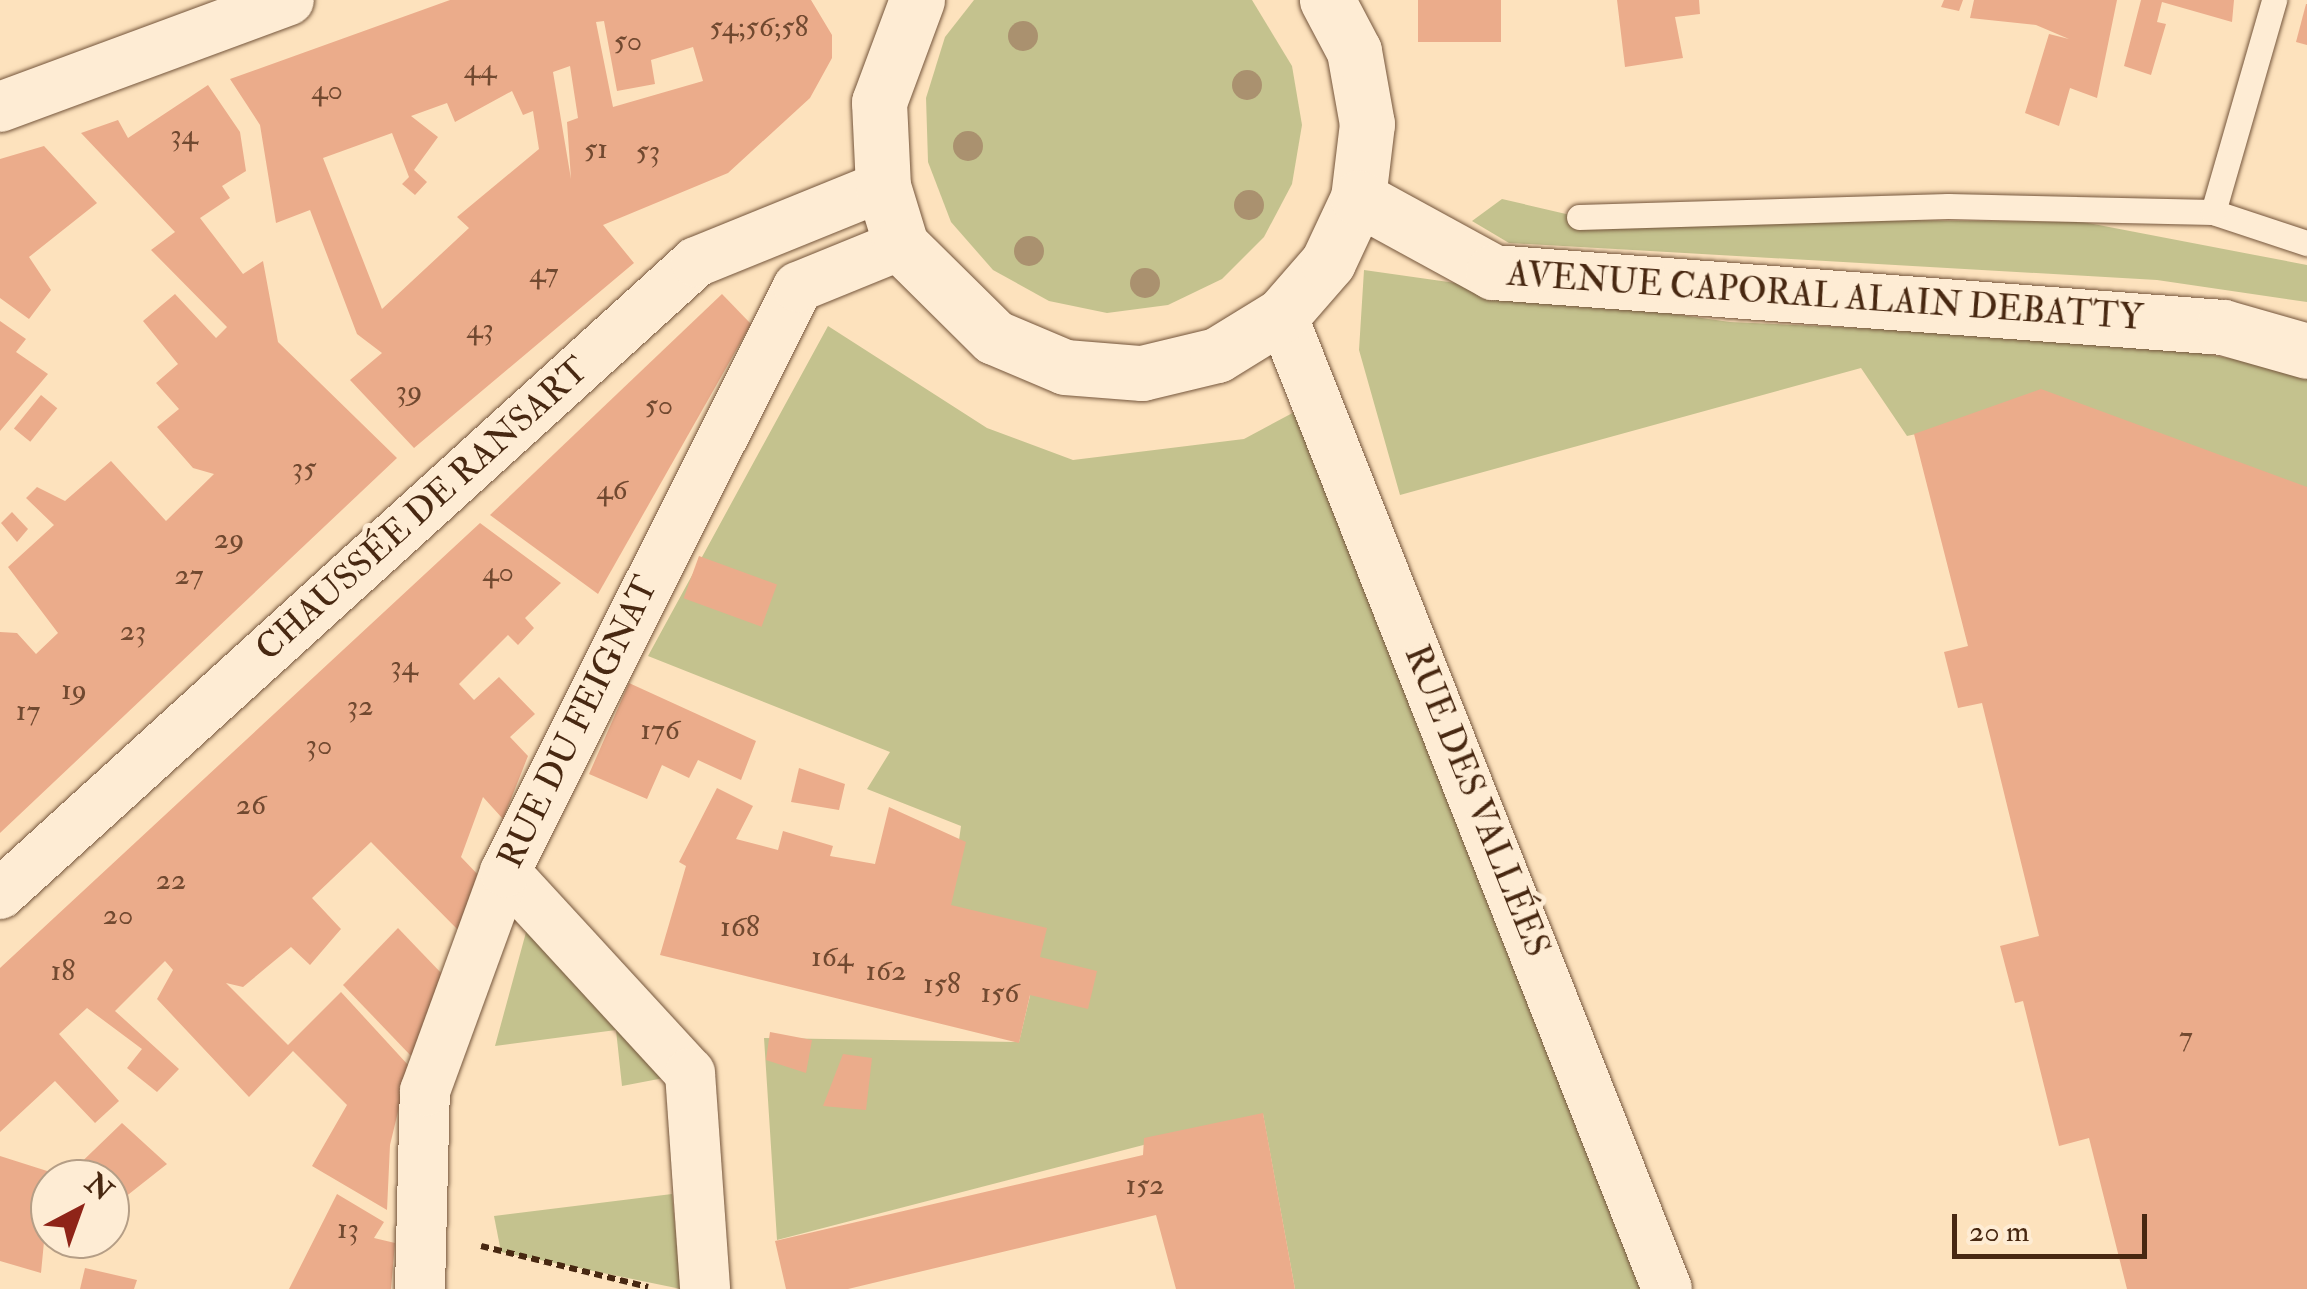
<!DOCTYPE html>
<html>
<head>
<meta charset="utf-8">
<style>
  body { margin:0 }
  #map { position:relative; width:2307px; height:1289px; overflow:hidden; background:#fde2bd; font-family:"IM FELL Double Pica",serif }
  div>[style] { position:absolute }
  .green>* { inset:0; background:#c4c28e }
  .building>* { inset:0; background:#ebac8b; transform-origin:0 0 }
  .path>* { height:6px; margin-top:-3px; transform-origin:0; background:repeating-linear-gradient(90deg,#482811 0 8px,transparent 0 13px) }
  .roads { filter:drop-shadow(0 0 2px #75563c) drop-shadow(0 0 2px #75563c) }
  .lane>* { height:25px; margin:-12.5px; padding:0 12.5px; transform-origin:12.5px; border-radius:12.5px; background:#feecd4 }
  .street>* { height:50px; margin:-25px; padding:0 25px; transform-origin:25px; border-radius:25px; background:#feecd4 }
  .secondary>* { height:55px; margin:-27.5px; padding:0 27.5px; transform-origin:27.5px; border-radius:27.5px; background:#feecd4 }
  .trees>* { width:30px; height:30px; margin:-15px; border-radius:50%; background:#aa916f }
  span { translate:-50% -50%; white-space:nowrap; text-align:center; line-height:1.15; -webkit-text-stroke:10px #feecd4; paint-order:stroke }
  .number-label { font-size:30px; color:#714930 }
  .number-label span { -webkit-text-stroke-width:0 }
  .street-label { font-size:35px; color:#482811 }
  .north { position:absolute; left:30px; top:1159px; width:100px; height:100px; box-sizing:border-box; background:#feecd4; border:2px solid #b59e86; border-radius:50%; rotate:41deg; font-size:28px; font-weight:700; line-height:40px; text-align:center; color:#482811 }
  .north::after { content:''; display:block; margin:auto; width:35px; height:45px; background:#8f2418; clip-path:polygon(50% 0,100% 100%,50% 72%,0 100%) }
  .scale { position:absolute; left:1952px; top:1214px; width:195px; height:45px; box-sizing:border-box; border:5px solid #482811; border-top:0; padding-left:12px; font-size:30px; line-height:35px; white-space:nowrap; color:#482811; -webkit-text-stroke:8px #feecd4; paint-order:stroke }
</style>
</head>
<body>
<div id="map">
  <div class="green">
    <i style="clip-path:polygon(974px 0,1252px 0,1292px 66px,1302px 125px,1292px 184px,1264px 237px,1222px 279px,1168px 305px,1107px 313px,1049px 301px,993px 270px,951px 222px,928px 162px,926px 98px,945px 37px)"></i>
    <i style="clip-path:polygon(1502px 199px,1579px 217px,2083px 222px,2307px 265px,2307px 302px,2157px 280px,1509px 243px,1472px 221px)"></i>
    <i style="clip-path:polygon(1364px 270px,1730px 322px,2133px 340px,2307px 373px,2307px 509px,2034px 408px,1907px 436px,1861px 368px,1400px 495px,1359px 350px)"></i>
    <i style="clip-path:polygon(828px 326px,987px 428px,1073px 460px,1244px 439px,1300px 409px,1655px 1289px,1295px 1289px,1263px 1114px,777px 1240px,764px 1038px,1019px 1042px,1039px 958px,944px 945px,961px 826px,867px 789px,890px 752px,648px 656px)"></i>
    <i style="clip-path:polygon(534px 903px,690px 1073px,622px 1086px,616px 1030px,495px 1046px)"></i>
    <i style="clip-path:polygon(672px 1194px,681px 1289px,501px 1252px,494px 1216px)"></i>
  </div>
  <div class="building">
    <i style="clip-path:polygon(evenodd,450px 0,811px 0,832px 35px,832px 58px,810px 98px,728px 173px,603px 225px,634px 263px,414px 448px,350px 380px,382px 353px,357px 334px,310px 210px,276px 223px,260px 125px,230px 79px,450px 0,604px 21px,617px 91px,655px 84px,651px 60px,693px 47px,703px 81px,613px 107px,596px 22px,604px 21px,450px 0,570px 66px,578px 118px,567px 122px,571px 179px,553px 72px,570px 66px,450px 0,512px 91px,523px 115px,533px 111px,539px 149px,457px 217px,469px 228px,382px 309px,323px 158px,392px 133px,409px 177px,402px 184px,415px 195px,427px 182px,414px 170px,438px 137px,411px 116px,447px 103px,455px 122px,512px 91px)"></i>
    <i style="left:1418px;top:0;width:83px;height:42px"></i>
    <i style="clip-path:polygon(1617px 0,1699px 0,1700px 14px,1675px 17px,1683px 58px,1625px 67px)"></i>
    <i style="clip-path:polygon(1944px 0,1963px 0,1959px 11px,1941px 7px)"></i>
    <i style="clip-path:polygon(1974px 0,2117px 0,2097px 98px,2070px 88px,2059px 126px,2025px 113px,2049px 34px,2069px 39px,2036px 25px,1970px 18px)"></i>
    <i style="clip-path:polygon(2141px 0,2234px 0,2232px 22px,2162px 2px,2157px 22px,2166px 24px,2151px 75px,2124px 66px)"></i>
    <i style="clip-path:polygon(2306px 4px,2307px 4px,2307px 45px,2296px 42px)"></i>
    <i style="clip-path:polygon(208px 85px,240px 132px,246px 171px,222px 186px,230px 198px,200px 218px,243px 274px,263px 261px,278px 342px,397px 458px,0 833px,0 632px,17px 633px,36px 654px,58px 633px,8px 567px,54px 525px,26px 498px,37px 487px,65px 501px,111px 461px,166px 521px,214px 474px,193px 468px,157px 427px,179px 409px,156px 383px,178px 364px,143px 321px,175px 294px,216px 338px,227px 327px,151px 250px,175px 232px,81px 133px,118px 120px,128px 138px)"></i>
    <i style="clip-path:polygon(44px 146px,97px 203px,29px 257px,51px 290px,29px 319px,0 298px,0 159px)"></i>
    <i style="clip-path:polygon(722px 294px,751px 324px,598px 594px,490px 515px)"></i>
    <i style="clip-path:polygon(0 321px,26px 339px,16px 352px,48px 374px,0 431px)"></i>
    <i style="clip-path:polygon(2041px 389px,2307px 487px,2307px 1289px,2127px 1289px,2089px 1138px,2059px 1146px,2023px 1001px,2015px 1003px,2000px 946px,2039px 936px,1982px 703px,1958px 708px,1944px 652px,1968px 646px,1914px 434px)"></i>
    <i style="left:41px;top:395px;width:21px;height:43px;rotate:39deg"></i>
    <i style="clip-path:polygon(12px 512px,28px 529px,17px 542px,1px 523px)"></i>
    <i style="clip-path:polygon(480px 523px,561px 583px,525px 618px,534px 628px,518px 645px,508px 635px,459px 684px,474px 700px,499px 677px,535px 714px,510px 737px,528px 756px,503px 819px,483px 797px,461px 857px,482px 879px,461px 933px,371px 842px,312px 898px,341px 929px,310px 965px,291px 947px,243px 987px,226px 983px,288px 1045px,341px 992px,409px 1066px,390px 1145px,387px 1210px,312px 1166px,347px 1105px,293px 1051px,249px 1097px,157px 999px,173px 970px,165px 961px,115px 1011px,179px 1069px,157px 1092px,127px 1068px,142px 1049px,87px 1008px,59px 1034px,119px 1101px,95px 1123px,55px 1081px,0 1132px,0 968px)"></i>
    <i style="left:699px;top:556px;width:83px;height:45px;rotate:20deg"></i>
    <i style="clip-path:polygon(629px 683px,756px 741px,741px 780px,698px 760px,689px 778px,662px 765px,647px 799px,589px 774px)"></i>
    <i style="clip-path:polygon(799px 768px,845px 784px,839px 810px,791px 802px)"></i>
    <i style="clip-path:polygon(717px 788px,753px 806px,736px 839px,778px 850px,783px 831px,833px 846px,830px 856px,875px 864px,889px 807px,966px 842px,951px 905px,1047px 928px,1040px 957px,1097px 971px,1088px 1009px,1030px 995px,1019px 1043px,660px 955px,686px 866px,679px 862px)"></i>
    <i style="clip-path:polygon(398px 928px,444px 976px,413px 1058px,343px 985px)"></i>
    <i style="clip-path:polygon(770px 1032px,812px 1040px,806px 1073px,766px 1060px)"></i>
    <i style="clip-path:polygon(843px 1054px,872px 1058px,866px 1110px,823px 1106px)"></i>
    <i style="clip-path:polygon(1263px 1113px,1295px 1289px,1176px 1289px,1156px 1215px,848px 1289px,786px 1289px,775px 1241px,1143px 1155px,1144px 1138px)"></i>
    <i style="clip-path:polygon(122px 1123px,167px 1164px,110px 1209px,110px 1179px,50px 1179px,41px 1273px,0 1261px,0 1156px,66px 1177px)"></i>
    <i style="clip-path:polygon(337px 1194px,384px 1222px,374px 1238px,395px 1243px,391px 1289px,289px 1289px)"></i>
    <i style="clip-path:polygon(85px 1268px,137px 1280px,134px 1289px,80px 1289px)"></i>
  </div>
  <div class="path">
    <i style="left:481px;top:1246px;width:172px;rotate:13.8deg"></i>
  </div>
  <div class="roads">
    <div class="lane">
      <i style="left:2213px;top:212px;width:99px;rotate:18.3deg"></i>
      <i style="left:1579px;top:217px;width:369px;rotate:-1.7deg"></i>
      <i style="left:1948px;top:206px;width:265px;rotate:1.3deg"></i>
      <i style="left:2213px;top:212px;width:221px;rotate:-73.9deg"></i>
    </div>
    <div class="street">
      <i style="left:0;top:107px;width:308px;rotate:-20.3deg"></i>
      <i style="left:1282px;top:315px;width:1047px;rotate:68.43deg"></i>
      <i style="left:505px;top:872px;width:273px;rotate:47.4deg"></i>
      <i style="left:690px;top:1073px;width:217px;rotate:86deg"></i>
      <i style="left:0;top:894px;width:940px;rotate:-42.24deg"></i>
      <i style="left:696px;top:262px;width:202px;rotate:-22.1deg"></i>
      <i style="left:420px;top:1289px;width:198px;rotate:-88.6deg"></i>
      <i style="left:425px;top:1091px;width:233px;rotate:-69.9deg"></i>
      <i style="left:505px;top:872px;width:654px;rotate:-63.4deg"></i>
      <i style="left:798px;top:287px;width:111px;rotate:-22.2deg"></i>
    </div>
    <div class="secondary">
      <i style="left:917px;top:0;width:109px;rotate:110.4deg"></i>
      <i style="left:879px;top:102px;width:84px;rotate:87.3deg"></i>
      <i style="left:883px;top:186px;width:62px;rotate:73deg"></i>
      <i style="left:901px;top:245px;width:131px;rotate:44.7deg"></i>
      <i style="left:994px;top:337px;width:77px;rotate:22.9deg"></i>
      <i style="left:1065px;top:367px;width:77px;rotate:4.5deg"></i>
      <i style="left:1142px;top:373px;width:77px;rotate:-13.5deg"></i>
      <i style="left:1217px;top:355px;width:76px;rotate:-31.6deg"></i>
      <i style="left:1282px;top:315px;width:70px;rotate:-49deg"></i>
      <i style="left:1328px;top:262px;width:71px;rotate:-64.9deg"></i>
      <i style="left:1358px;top:198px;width:75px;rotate:-83.1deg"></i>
      <i style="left:1367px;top:124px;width:74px;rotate:-100.1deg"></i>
      <i style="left:1354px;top:51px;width:58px;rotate:-117.9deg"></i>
      <i style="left:1358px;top:198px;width:154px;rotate:28.7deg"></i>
      <i style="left:1493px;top:272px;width:732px;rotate:4.31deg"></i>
      <i style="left:2223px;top:327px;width:87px;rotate:15.9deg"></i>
    </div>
  </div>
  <div class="trees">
    <i style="left:1023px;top:36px"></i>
    <i style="left:1247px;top:85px"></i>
    <i style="left:968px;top:146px"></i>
    <i style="left:1249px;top:205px"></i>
    <i style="left:1029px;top:251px"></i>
    <i style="left:1145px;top:283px"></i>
  </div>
  <div class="number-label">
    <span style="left:759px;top:27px">54;56;58</span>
    <span style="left:628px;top:41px">50</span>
    <span style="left:480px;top:69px">44</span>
    <span style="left:327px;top:90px">40</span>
    <span style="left:184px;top:135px">34</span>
    <span style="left:596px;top:149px">51</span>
    <span style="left:648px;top:151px">53</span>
    <span style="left:544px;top:273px">47</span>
    <span style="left:480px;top:329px">43</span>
    <span style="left:409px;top:391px">39</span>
    <span style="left:659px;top:405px">50</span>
    <span style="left:304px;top:468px">35</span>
    <span style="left:612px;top:490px">46</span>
    <span style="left:229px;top:539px">29</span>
    <span style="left:498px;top:572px">40</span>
    <span style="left:189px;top:575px">27</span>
    <span style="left:133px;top:631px">23</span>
    <span style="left:404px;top:666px">34</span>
    <span style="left:74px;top:690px">19</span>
    <span style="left:360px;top:706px">32</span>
    <span style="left:28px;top:711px">17</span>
    <span style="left:660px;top:730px">176</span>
    <span style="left:319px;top:745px">30</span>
    <span style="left:251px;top:805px">26</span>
    <span style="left:171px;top:880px">22</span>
    <span style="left:118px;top:915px">20</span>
    <span style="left:740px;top:927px">168</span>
    <span style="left:832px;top:957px">164</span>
    <span style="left:63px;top:971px">18</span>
    <span style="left:886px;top:971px">162</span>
    <span style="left:942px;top:984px">158</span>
    <span style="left:1000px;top:993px">156</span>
    <span style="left:2186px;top:1037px">7</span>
    <span style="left:1145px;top:1185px">152</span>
    <span style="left:348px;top:1229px">13</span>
  </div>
  <div class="street-label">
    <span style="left:1825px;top:296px;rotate:4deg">AVENUE CAPORAL ALAIN DEBATTY</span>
    <span style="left:422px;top:509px;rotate:-42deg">CHAUSSÉE DE RANSART</span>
    <span style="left:578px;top:722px;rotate:-64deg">RUE DU FEIGNAT</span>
    <span style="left:1477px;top:801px;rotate:68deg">RUE DES VALLÉES</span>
  </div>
  <div class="north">N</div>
  <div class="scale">20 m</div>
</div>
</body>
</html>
